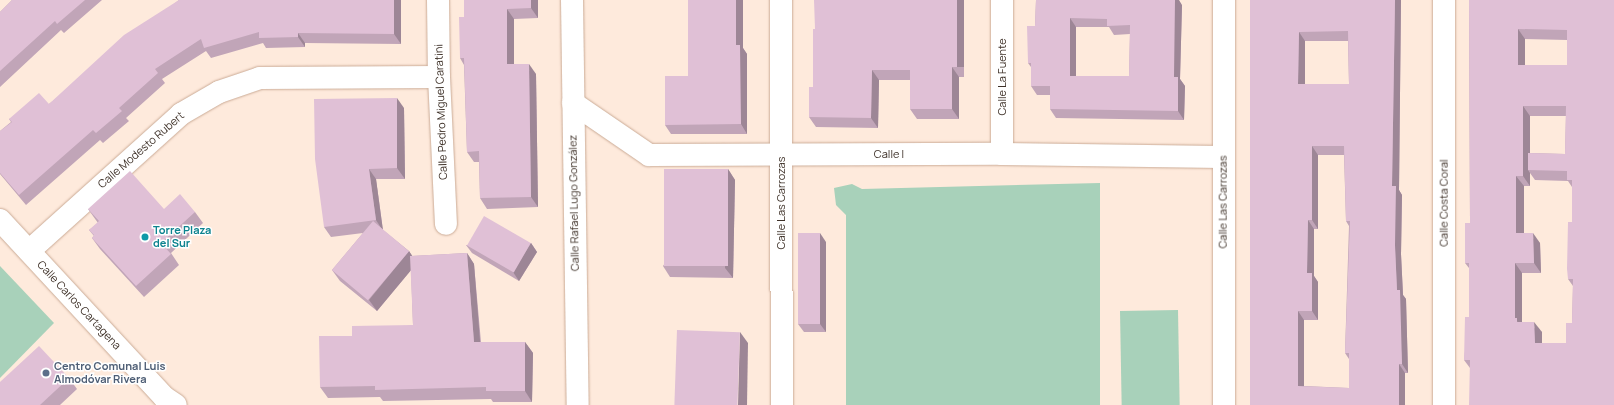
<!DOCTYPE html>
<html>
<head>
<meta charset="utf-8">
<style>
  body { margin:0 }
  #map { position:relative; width:1614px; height:405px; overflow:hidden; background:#feeadc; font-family:Manrope,sans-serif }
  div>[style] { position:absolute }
  .green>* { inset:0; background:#a8d1ba; transform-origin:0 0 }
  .roads { filter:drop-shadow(0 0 1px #cbab96) drop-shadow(0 0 1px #cbab96) }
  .street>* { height:22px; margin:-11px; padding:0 11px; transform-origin:11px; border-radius:11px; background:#fff }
  .secondary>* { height:22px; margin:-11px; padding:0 11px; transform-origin:11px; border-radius:11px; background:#fff }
  .wall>* { inset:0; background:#c1a5b8 }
  .shaded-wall>* { inset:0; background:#9d8696; transform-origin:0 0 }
  .building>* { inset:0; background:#e0c0d6; transform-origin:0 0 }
  .dots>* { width:11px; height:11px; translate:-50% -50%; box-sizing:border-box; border:2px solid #fff; border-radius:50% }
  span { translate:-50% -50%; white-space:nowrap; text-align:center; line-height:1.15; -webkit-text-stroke:3px #fff; paint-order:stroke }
  .street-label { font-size:11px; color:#3e3128 }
  .culture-label { font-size:11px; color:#0d838f; font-weight:700 }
  .left { translate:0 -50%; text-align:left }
  .service-label { font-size:11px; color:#4e5e75; font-weight:700 }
</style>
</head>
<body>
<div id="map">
  <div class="green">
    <i style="clip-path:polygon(1100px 183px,1100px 405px,846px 405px,846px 215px,836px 205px,834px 188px,852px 184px,862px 189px)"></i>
    <i style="clip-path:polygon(0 266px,54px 323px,0 378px)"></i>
    <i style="left:1178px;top:310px;width:95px;height:58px;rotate:89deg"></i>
  </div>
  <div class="roads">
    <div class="street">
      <i style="left:438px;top:0;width:77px;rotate:89.3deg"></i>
      <i style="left:439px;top:77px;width:147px;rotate:87.3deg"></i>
      <i style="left:781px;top:0;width:405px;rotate:89.9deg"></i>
      <i style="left:573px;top:103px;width:92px;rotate:34.4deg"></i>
      <i style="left:649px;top:155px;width:353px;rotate:-0.2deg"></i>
      <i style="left:1002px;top:154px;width:220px;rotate:0.8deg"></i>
      <i style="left:1002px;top:154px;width:154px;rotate:-90deg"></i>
      <i style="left:0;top:220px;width:241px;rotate:47.2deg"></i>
      <i style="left:164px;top:397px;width:14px;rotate:34deg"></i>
      <i style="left:29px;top:251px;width:205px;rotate:-42deg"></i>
      <i style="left:181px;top:114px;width:44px;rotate:-30.1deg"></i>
      <i style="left:219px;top:92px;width:43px;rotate:-18.9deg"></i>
      <i style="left:260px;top:78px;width:179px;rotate:-0.3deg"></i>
      <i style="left:1224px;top:405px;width:405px;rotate:-90deg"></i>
      <i style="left:1444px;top:405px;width:405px;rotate:-90deg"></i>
    </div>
    <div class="secondary">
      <i style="left:572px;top:0;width:405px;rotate:89.2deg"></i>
    </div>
  </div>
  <div class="wall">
    <i style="clip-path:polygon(12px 0,102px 0,64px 33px,61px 30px,0 87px,0 12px)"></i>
    <i style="clip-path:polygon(179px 0,401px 0,401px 44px,305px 43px,305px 47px,266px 48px,263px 43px,211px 58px,206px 51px,162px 79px,165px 83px,126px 118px,129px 121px,103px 143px,100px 140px,26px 205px,0 174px,0 131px,11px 122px,9px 119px,49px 104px)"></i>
    <i style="clip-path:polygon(538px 0,538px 18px,514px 19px,514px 64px,536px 74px,538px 207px,487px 209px,480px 198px,479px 162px,474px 162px,467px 152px,464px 65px,460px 58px,464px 17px)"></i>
    <i style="clip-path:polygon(743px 0,743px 48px,747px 54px,747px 134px,671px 134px,665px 125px,688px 76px)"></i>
    <i style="clip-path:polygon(964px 0,964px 77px,959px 77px,959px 119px,917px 119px,910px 109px,910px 80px,879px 80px,878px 128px,816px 127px,809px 117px,813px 87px,815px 29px)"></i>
    <i style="clip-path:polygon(evenodd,1036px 0,1182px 5px,1180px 79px,1185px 86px,1184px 120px,1056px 118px,1050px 109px,1050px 95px,1037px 95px,1031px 86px,1031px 67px,1028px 63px,1035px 26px,1036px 0,1076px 27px,1109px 27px,1114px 35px,1130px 34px,1129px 76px,1076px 76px,1076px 27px)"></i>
    <i style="clip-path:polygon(evenodd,1250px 0,1401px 0,1399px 190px,1402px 195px,1401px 254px,1403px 295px,1406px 299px,1408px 373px,1405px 373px,1405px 405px,1250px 405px,1250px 0,1305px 41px,1348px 41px,1349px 84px,1305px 84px,1305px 41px,1250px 0,1318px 155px,1344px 155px,1346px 221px,1349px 226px,1345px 353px,1349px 359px,1349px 388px,1304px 386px,1304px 320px,1318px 320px,1318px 282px,1314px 276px,1314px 229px,1318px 229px,1318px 155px)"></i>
    <i style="clip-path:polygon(evenodd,1469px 0,1614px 0,1614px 405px,1470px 368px,1464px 360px,1469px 317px,1469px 268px,1465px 263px,1470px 223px,1469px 0,1525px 39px,1567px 40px,1567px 65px,1525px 65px,1525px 39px,1469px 0,1530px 116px,1566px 116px,1565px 154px,1530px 153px,1530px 116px,1469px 0,1530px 173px,1535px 180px,1568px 181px,1572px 187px,1572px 222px,1568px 279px,1573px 286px,1572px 323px,1566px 343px,1542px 343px,1542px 332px,1522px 322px,1522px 273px,1541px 273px,1540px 243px,1524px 233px,1524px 186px,1530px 186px,1530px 173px)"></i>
    <i style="clip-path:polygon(404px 108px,405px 179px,376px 179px,383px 230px,409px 251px,412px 256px,467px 253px,474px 264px,481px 342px,525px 342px,533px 353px,532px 402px,493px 402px,491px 399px,383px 401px,380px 397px,328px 398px,320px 387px,352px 336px,413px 325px,411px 270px,377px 311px,340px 281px,332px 270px,363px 233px,331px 237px,324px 227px)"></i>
    <i style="clip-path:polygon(728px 169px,735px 180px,733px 278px,670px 277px,663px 266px)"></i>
    <i style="clip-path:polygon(88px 209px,164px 209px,195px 212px,203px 223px,171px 253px,179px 265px,144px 297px,100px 249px,92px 238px,94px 236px,89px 230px,98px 223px)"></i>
    <i style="clip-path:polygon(826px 242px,826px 332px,804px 332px,798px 324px)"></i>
    <i style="clip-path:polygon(531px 243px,537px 252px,519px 281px,472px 253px,466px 245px)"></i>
    <i style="clip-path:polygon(69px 378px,77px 389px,60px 405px,0 405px)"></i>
  </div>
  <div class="shaded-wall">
    <i style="clip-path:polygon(394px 0,401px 0,401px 44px,394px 34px)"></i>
    <i style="clip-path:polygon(531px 0,538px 0,538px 18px,531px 8px)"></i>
    <i style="clip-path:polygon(736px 0,743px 0,743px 48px,747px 54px,747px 134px,741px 124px,736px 45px)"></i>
    <i style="left:957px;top:0;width:7px;height:67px"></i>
    <i style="clip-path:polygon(1173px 0,1179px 0,1182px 5px,1180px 79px,1185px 86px,1184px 120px,1178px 111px,1174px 77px)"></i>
    <i style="clip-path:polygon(1395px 0,1401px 0,1399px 190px,1402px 195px,1401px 254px,1403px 295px,1406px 299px,1408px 373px,1402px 364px,1397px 290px,1392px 186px)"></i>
    <i style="clip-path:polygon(507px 9px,514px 19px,514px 74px,507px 64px)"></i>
    <i style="clip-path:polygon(1070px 18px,1076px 27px,1076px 85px,1070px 76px)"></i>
    <i style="clip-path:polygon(1518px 29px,1525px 39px,1525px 75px,1518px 65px)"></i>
    <i style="clip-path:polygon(1299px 32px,1305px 41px,1305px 93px,1298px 84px)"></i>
    <i style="clip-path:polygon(298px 33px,305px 43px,305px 47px,298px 37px)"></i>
    <i style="clip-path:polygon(529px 64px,536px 74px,538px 207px,531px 197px)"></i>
    <i style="clip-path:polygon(952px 67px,959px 77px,959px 119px,952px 109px)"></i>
    <i style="clip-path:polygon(872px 70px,879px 80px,878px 128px,871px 118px)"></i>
    <i style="clip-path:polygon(397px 98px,404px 108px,405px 179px,397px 168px)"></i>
    <i style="clip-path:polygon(1523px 106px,1530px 116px,1530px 170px,1528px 170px,1530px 173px,1530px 186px,1523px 176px)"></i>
    <i style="clip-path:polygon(1312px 146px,1318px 155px,1318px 229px,1312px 220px)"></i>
    <i style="clip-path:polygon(369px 169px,376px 179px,383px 231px,376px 220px)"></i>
    <i style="clip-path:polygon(728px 169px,735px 180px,733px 278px,725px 268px)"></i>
    <i style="clip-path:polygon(1516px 176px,1524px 186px,1524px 243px,1516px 233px)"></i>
    <i style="clip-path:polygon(1308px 220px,1314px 229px,1314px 276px,1318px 282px,1318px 320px,1312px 311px,1307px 273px)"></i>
    <i style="clip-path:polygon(820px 233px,826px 242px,826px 332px,820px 324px)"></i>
    <i style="clip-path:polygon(1533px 233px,1540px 243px,1541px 273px,1534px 263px)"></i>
    <i style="clip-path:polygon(531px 243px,537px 252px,519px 281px,513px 272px)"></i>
    <i style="clip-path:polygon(409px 251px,417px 263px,377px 311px,369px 300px)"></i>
    <i style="clip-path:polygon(467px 253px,474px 264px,481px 353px,474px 342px)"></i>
    <i style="clip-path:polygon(1515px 263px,1522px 273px,1522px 324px,1524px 332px,1515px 318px)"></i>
    <i style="clip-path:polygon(1298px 311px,1304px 320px,1304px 395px,1298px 386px)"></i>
    <i style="clip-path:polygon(1534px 322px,1542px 332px,1542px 353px,1535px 343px)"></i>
    <i style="clip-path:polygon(740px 332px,748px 343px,747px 405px,738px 405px)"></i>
    <i style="clip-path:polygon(525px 342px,533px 353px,532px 402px,525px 391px)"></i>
    <i style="clip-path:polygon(1399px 364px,1405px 373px,1405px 405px,1399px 405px)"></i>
  </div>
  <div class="building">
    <i style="clip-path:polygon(12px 0,85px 0,57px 24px,55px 21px,0 71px,0 12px)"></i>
    <i style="clip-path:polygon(179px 0,394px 0,394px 34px,298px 33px,298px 37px,259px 38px,259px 32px,204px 48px,201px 39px,155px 69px,158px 73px,119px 108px,122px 111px,96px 133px,93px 130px,19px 195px,0 173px,0 131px,12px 122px,9px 119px,39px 93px,49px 104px,124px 35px)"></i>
    <i style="clip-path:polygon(464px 0,531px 0,531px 8px,507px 9px,507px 64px,529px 64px,531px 197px,480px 198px,479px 151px,467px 152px,464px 58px,460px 58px,459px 17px,464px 17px)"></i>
    <i style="clip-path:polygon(688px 0,736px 0,736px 45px,740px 45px,741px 124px,665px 125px,665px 76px,688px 76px)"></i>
    <i style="clip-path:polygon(814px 0,957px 0,957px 67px,952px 67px,952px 109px,910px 109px,910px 70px,872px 70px,871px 118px,809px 117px,809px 87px,813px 87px,813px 29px,815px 29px)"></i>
    <i style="clip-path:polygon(evenodd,1036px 0,1175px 0,1174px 77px,1178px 77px,1178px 111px,1050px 109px,1050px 86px,1031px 86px,1031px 63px,1028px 63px,1027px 26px,1035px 26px,1036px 0,1070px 18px,1107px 19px,1107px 26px,1130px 25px,1129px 76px,1070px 76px,1070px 18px)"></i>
    <i style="clip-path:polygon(evenodd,1250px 0,1395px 0,1392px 186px,1396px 186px,1395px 245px,1397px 290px,1400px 290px,1402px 364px,1399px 364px,1399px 405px,1250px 405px,1250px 0,1348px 31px,1349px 84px,1298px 84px,1299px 32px,1348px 31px,1250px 0,1312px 146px,1344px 146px,1346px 221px,1350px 221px,1345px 353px,1349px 353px,1349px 388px,1298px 386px,1298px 311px,1312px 311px,1312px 273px,1307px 273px,1308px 220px,1312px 220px,1312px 146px)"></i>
    <i style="clip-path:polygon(evenodd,1469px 0,1614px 0,1614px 405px,1469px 405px,1470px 360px,1464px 360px,1465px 317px,1469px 317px,1469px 263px,1465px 263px,1465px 223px,1470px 223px,1469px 0,1518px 29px,1567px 30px,1567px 65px,1518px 65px,1518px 29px,1469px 0,1523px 106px,1566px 106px,1565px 154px,1528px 153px,1528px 170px,1567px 171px,1567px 180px,1572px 180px,1572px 222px,1568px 222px,1567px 269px,1568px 279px,1573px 279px,1572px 323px,1566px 323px,1566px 343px,1535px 343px,1534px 322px,1517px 322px,1517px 318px,1515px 318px,1515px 263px,1534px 263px,1533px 233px,1516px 233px,1516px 176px,1523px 176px,1523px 106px)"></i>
    <i style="clip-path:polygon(397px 98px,397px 168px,369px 169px,376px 220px,324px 227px,315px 159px,314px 99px)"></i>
    <i style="left:664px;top:169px;width:64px;height:97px"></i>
    <i style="clip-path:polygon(130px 171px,164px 209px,180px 194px,195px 212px,161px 243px,171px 254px,136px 286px,92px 238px,94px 235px,89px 230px,99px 221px,88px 209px)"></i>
    <i style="left:484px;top:216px;width:54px;height:34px;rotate:30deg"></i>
    <i style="left:373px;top:221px;width:47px;height:64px;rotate:40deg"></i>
    <i style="left:798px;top:233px;width:22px;height:91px"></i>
    <i style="clip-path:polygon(467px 253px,474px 342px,525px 342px,525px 391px,486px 391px,486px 387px,375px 390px,375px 386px,320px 387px,319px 336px,352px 336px,352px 326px,413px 325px,410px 256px)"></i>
    <i style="left:677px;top:330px;width:63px;height:75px;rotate:2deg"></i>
    <i style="clip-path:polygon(39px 346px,69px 378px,40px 405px,0 405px,0 382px)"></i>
  </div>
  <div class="dots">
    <i style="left:145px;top:237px;background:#0f9aa8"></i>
    <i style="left:46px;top:373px;background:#5c6f8a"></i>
  </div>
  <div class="street-label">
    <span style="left:1002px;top:77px;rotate:-90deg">Calle La Fuente</span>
    <span style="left:441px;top:112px;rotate:-92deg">Calle Pedro Miguel Caratini</span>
    <span style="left:141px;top:150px;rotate:-41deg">Calle Modesto Rubert</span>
    <span style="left:889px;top:154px">Calle I</span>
    <span style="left:1223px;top:202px;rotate:-90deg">Calle Las Carrozas</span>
    <span style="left:574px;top:203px;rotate:-91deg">Calle Rafael Lugo González</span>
    <span style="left:781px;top:203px;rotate:-90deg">Calle Las Carrozas</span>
    <span style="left:1444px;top:203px;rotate:-90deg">Calle Costa Coral</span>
    <span style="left:79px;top:305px;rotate:47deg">Calle Carlos Cartagena</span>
  </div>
  <div class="culture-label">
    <span class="left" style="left:153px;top:237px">Torre Plaza<br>del Sur</span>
  </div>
  <div class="service-label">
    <span class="left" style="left:54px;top:373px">Centro Comunal Luis<br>Almodóvar Rivera</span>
  </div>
</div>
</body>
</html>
